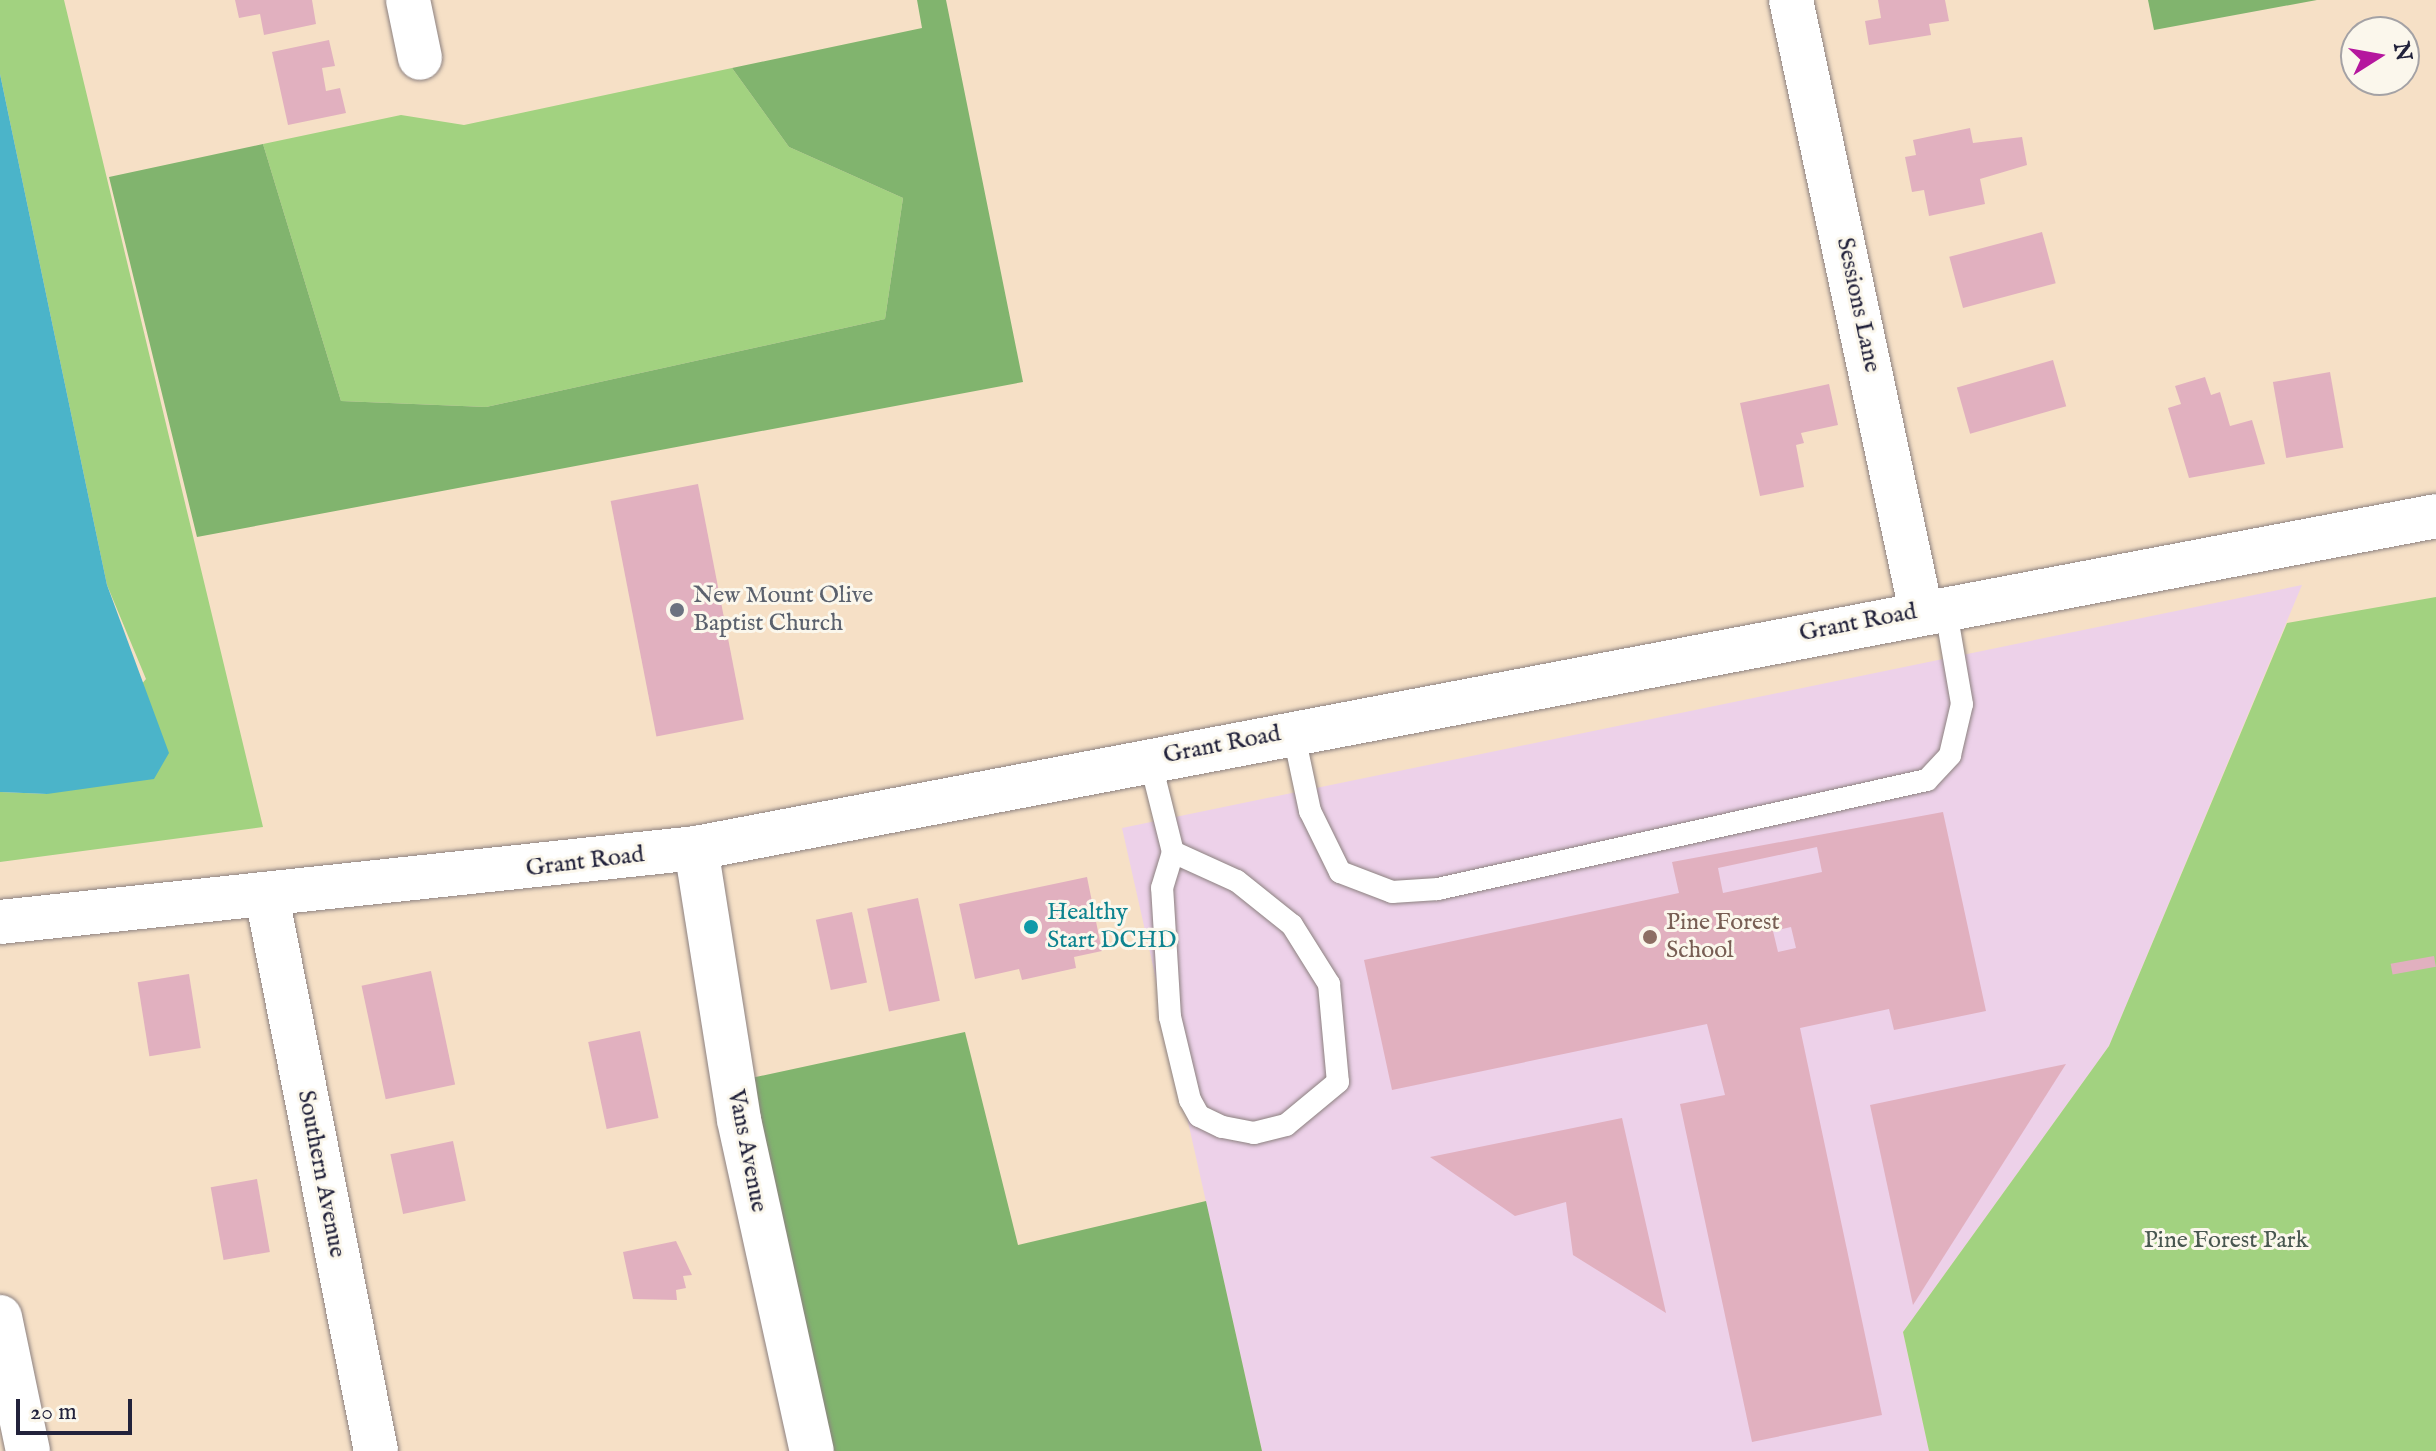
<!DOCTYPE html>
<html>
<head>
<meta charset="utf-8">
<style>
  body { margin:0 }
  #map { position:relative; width:2436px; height:1451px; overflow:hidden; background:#f6e0c6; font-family:"IM FELL English",serif }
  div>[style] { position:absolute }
  .built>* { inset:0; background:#edd1e9 }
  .green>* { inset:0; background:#a2d280 }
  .forest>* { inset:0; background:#81b46e }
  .water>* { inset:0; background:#4bb4c9 }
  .building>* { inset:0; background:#e1b0bf; transform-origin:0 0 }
  .roads { filter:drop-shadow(0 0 2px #8c8180) drop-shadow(0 0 2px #8c8180) }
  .lane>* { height:22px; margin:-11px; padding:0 11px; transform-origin:11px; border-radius:11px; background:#fff }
  .street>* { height:44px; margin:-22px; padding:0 22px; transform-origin:22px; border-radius:22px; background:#fff }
  .dots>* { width:22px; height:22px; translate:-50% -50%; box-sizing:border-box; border:4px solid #fbf7ec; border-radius:50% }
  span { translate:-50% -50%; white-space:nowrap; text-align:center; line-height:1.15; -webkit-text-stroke:6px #fbf7ec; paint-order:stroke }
  .street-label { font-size:24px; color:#22223b }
  .worship-label { font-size:24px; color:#5b616d }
  .left { translate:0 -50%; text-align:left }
  .culture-label { font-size:24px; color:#0d838f }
  .education-label { font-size:24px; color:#785e54 }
  .park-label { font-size:24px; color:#485750 }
  .north { position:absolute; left:2340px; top:16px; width:80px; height:80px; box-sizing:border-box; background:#fbf7ec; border:2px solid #a4a2a5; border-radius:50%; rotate:79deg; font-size:22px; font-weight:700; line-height:32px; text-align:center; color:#22223b }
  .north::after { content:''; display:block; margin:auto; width:28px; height:36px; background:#b5179e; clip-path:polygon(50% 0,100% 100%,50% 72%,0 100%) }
  .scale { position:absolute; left:16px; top:1399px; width:116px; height:36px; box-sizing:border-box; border:4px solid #22223b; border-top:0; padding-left:10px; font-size:24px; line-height:28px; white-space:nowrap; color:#22223b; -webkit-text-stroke:6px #fbf7ec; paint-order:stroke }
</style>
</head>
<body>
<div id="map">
  <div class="built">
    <i style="clip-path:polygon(2302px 585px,2109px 1046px,1903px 1332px,1929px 1451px,1262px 1451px,1122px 828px)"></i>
  </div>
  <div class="green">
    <i style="clip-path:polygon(0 0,64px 0,263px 827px,0 862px,0 792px,47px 794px,146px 679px,107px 585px,0 74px)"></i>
    <i style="clip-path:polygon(732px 68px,789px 147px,903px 198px,885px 319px,486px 407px,341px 401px,263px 144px,401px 115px,464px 125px)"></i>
    <i style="clip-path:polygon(2436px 597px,2436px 1451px,1929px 1451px,1903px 1332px,2109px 1046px,2287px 623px)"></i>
  </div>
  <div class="forest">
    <i style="clip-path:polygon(917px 0,946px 0,1023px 382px,197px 537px,109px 177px,263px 144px,341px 401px,486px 407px,885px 319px,903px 198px,789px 147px,732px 68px,922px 28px)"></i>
    <i style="clip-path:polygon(2148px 0,2317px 0,2154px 30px)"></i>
    <i style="clip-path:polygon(965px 1032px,1018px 1245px,1206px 1201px,1262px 1451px,833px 1451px,751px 1078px)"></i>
  </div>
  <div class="water">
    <i style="clip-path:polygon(0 74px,107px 585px,169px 753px,154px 779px,47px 794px,0 792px)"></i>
  </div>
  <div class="building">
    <i style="clip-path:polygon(235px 0,312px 0,316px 24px,264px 35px,260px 14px,239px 18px)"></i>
    <i style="clip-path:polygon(1878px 0,1945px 0,1949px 21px,1929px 24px,1931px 35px,1869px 45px,1865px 21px,1881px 18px)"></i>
    <i style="clip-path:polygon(329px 40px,335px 66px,322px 68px,326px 91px,340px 88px,346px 113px,288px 125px,272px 52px)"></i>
    <i style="clip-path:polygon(1970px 128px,1973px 143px,2022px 137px,2027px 165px,1980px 179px,1985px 204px,1929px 216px,1924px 190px,1912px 192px,1905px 157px,1916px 155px,1913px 140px)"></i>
    <i style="left:2042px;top:232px;width:53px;height:96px;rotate:75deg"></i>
    <i style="left:2053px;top:360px;width:48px;height:100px;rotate:74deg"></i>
    <i style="left:2330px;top:372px;width:77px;height:58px;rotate:80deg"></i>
    <i style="clip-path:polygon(2205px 377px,2211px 395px,2220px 392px,2230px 426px,2252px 420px,2265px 464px,2189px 478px,2168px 408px,2181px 404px,2175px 386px)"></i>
    <i style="clip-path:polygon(1829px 384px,1838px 425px,1801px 433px,1804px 443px,1796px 445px,1804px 487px,1760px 496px,1740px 403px)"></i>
    <i style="left:698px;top:484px;width:240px;height:89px;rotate:79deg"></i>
    <i style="clip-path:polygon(evenodd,1943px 812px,1986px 1011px,1894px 1030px,1889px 1009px,1800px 1028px,1882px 1415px,1752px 1442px,1680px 1104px,1725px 1095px,1707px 1024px,1392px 1090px,1364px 960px,1679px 893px,1672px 862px,1943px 812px,1817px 847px,1822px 872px,1723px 893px,1718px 868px,1817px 847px,1943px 812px,1791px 927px,1796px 948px,1778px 952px,1773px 931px,1791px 927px)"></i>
    <i style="clip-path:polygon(1087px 877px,1102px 951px,1074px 957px,1076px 968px,1022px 980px,1019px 969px,975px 979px,959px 904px)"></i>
    <i style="left:918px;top:898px;width:105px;height:52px;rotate:78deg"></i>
    <i style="left:852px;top:912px;width:72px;height:37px;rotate:78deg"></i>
    <i style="left:2434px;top:956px;width:11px;height:44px;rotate:80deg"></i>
    <i style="left:431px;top:971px;width:116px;height:71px;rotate:78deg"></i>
    <i style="left:189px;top:974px;width:75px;height:52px;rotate:81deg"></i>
    <i style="left:640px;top:1031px;width:89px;height:53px;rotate:78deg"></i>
    <i style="clip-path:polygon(2066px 1064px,1913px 1305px,1870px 1105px)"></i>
    <i style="clip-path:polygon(1622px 1118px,1666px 1313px,1573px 1255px,1566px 1202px,1515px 1216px,1430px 1157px)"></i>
    <i style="left:453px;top:1141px;width:61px;height:64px;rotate:78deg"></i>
    <i style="left:257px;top:1179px;width:74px;height:47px;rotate:80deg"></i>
    <i style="clip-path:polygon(676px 1241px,692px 1275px,683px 1276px,686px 1288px,676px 1290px,677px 1300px,633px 1299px,623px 1252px)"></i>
  </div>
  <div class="roads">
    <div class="lane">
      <i style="left:1293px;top:731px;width:82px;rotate:78deg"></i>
      <i style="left:1310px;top:811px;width:68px;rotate:63.8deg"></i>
      <i style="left:1340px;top:872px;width:56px;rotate:21deg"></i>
      <i style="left:1392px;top:892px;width:46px;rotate:-3.7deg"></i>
      <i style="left:1438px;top:889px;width:501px;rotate:-12.57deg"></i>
      <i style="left:1927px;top:780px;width:34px;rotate:-47deg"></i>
      <i style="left:1950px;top:755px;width:52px;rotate:-76.8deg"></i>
      <i style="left:1962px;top:704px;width:99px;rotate:-99.8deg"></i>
      <i style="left:1150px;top:760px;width:95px;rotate:76deg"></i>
      <i style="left:1173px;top:852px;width:70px;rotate:24.4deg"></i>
      <i style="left:1237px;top:881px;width:70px;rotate:38.7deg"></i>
      <i style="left:1292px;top:925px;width:70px;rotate:57.9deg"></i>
      <i style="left:1329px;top:984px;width:98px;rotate:84.8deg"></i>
      <i style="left:1338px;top:1082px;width:67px;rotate:140.4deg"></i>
      <i style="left:1286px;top:1125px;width:33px;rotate:166deg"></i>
      <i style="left:1254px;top:1133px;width:33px;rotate:-169deg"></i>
      <i style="left:1222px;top:1127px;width:25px;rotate:-154deg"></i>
      <i style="left:1199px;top:1116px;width:18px;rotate:-119deg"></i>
      <i style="left:1190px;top:1100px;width:85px;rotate:-103.5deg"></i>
      <i style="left:1170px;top:1017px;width:129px;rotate:-93.5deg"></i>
      <i style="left:1162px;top:888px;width:38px;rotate:-73deg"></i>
    </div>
    <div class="street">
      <i style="left:408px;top:0;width:59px;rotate:78.3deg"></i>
      <i style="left:1791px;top:0;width:625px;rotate:77.99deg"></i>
      <i style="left:696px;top:848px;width:275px;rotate:81deg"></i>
      <i style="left:739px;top:1120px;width:339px;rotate:77.6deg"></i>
      <i style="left:267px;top:897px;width:565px;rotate:78.87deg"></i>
      <i style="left:0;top:922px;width:700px;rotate:-6.07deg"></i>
      <i style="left:696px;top:848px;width:1771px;rotate:-10.8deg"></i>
      <i style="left:0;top:1317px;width:137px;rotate:78.2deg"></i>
    </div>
  </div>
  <div class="dots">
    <i style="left:677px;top:610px;background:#6b7280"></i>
    <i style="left:1031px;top:927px;background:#0f9aa8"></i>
    <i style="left:1650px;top:937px;background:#8d6e63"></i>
  </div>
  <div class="street-label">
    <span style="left:1858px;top:305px;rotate:78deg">Sessions Lane</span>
    <span style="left:1858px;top:623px;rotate:-11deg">Grant Road</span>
    <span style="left:1222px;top:745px;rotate:-11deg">Grant Road</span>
    <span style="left:585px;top:862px;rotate:-7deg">Grant Road</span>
    <span style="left:747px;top:1151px;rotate:79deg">Vans Avenue</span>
    <span style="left:321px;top:1174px;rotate:79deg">Southern Avenue</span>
  </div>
  <div class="worship-label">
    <span class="left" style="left:693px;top:610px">New Mount Olive<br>Baptist Church</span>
  </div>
  <div class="culture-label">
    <span class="left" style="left:1047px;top:927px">Healthy<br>Start DCHD</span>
  </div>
  <div class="education-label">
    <span class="left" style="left:1666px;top:937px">Pine Forest<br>School</span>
  </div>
  <div class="park-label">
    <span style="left:2226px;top:1241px">Pine Forest Park</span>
  </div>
  <div class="north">N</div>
  <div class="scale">20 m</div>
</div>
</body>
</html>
